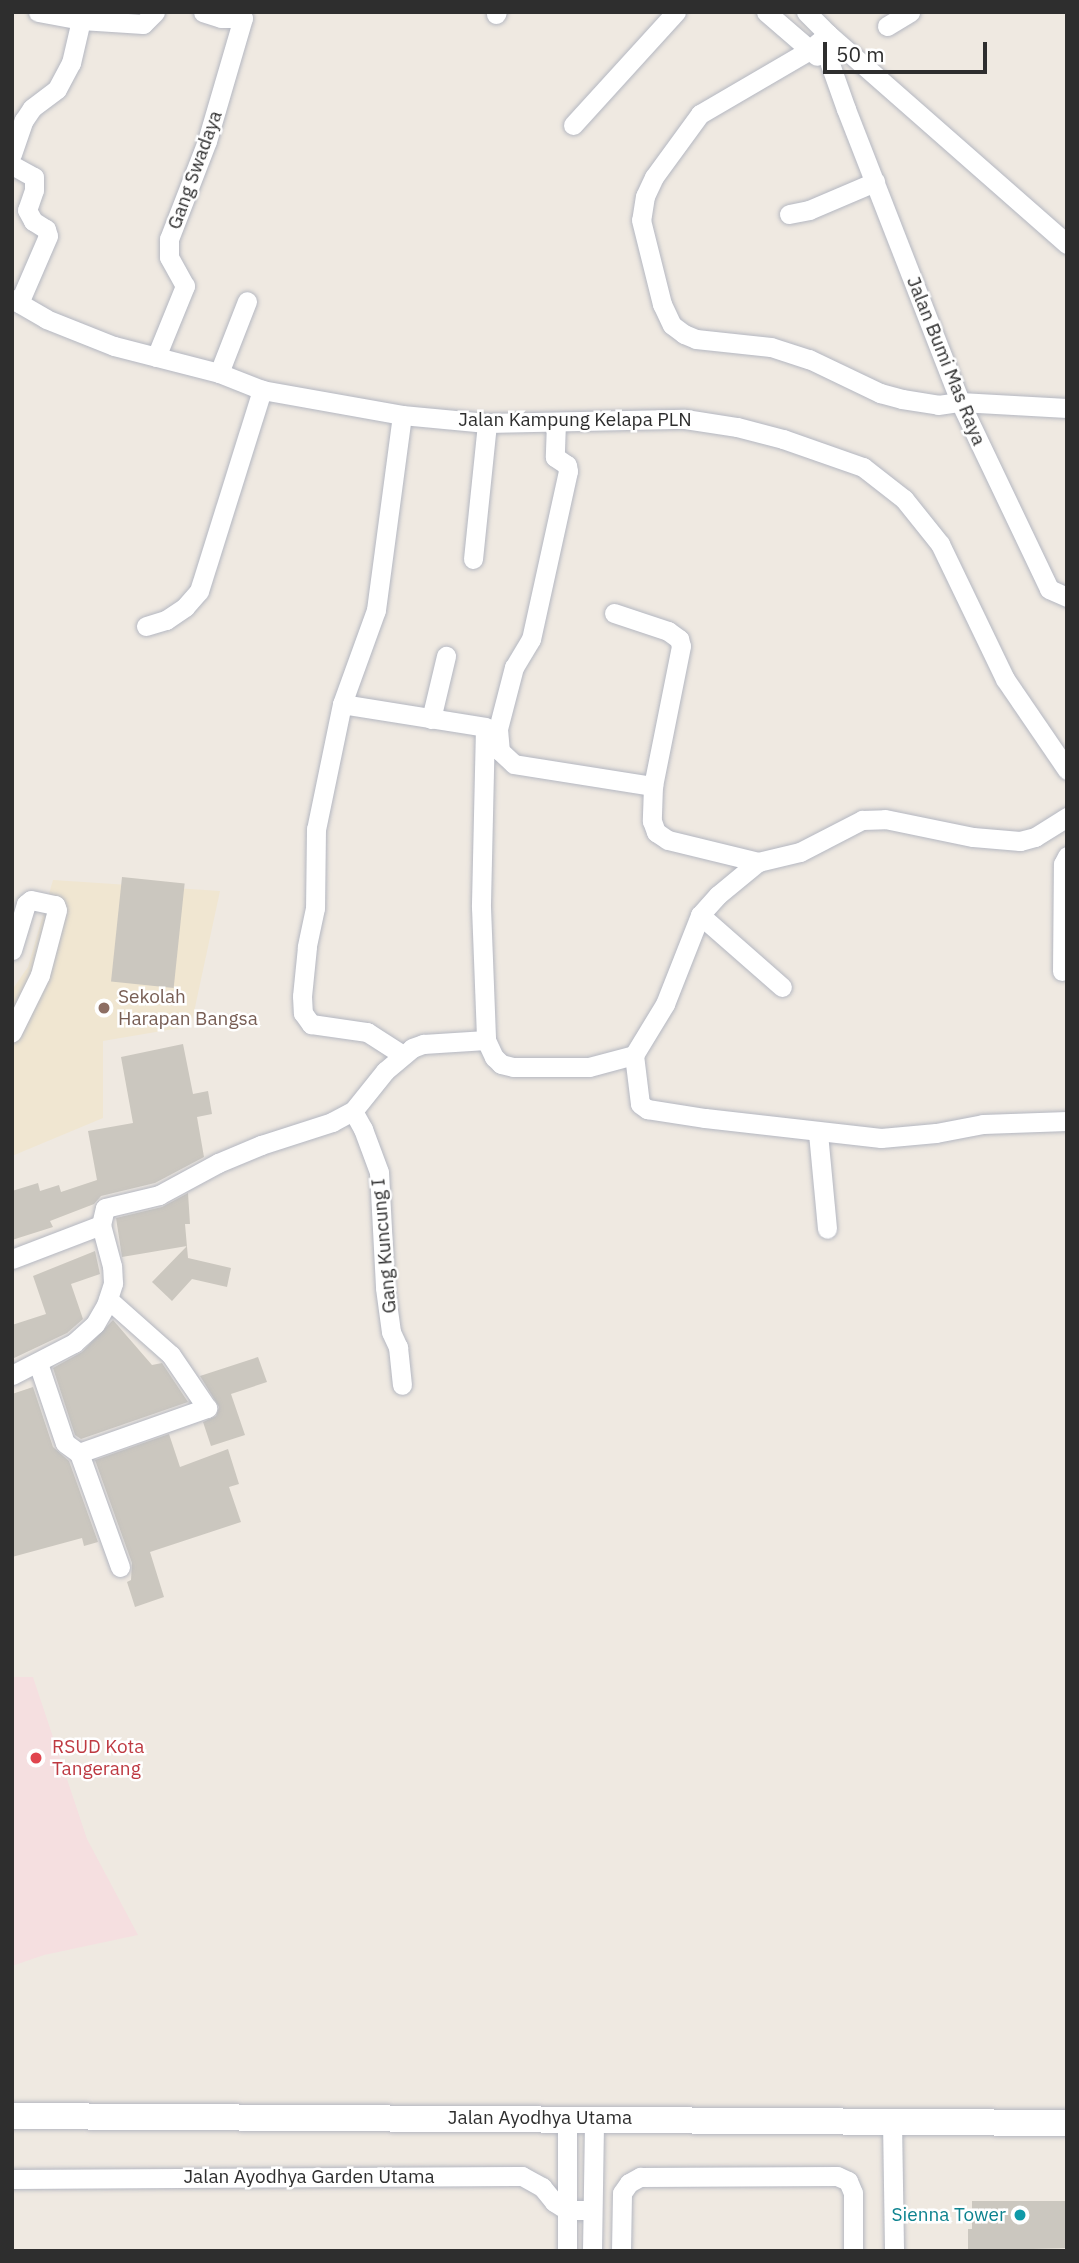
<!DOCTYPE html>
<html>
<head>
<meta charset="utf-8">
<style>
  body { margin:0 }
  #map { position:relative; width:1079px; height:2263px; overflow:hidden; background:#efe9e1; font-family:"IBM Plex Sans",sans-serif }
  div>[style] { position:absolute }
  .education>* { inset:0; background:#f0e6d1 }
  .medical>* { inset:0; background:#f5dfe0 }
  .building>* { inset:0; background:#cbc7bf; transform-origin:0 0 }
  .roads { filter:drop-shadow(0 0 2px #b4b7c1) drop-shadow(0 0 2px #b4b7c1) }
  .street>* { height:19px; margin:-9.5px; padding:0 9.5px; transform-origin:9.5px; border-radius:9.5px; background:#fff }
  .secondary>* { height:26px; margin:-13px; padding:0 13px; transform-origin:13px; border-radius:13px; background:#fff }
  .dots>* { width:19px; height:19px; translate:-50% -50%; box-sizing:border-box; border:4px solid #fff; border-radius:50% }
  span { translate:-50% -50%; white-space:nowrap; text-align:center; line-height:1.15; -webkit-text-stroke:5px #fff; paint-order:stroke }
  .street-label { font-size:19px; color:#2e2e2e }
  .education-label { font-size:19px; color:#785e54 }
  .left { translate:0 -50%; text-align:left }
  .health-label { font-size:19px; color:#be3a42 }
  .culture-label { font-size:19px; color:#0d838f }
  .right { translate:-100% -50%; text-align:right }
  .frame { position:absolute; inset:0; border:14px solid #2e2e2e; pointer-events:none }
  .scale { position:absolute; left:823px; top:42px; width:164px; height:32px; box-sizing:border-box; border:4px solid #2e2e2e; border-top:0; padding-left:9px; font-size:21px; line-height:24px; white-space:nowrap; color:#2e2e2e; -webkit-text-stroke:5px #fff; paint-order:stroke }
</style>
</head>
<body>
<div id="map">
  <div class="education">
    <i style="clip-path:polygon(53px 880px,220px 891px,191px 1026px,103px 1041px,103px 1118px,12px 1156px,12px 990px,28px 967px)"></i>
  </div>
  <div class="medical">
    <i style="clip-path:polygon(12px 1677px,33px 1677px,87px 1839px,138px 1935px,44px 1955px,12px 1966px)"></i>
  </div>
  <div class="building">
    <i style="left:122px;top:877px;width:63px;height:105px;rotate:6deg"></i>
    <i style="clip-path:polygon(183px 1044px,193px 1094px,208px 1091px,212px 1114px,197px 1117px,204px 1157px,155px 1183px,101px 1196px,94px 1204px,50px 1221px,53px 1227px,12px 1240px,12px 1191px,38px 1183px,40px 1191px,59px 1185px,61px 1192px,97px 1180px,88px 1131px,133px 1123px,121px 1057px)"></i>
    <i style="clip-path:polygon(188px 1193px,190px 1224px,185px 1224px,188px 1258px,231px 1268px,227px 1287px,192px 1279px,172px 1301px,152px 1282px,187px 1246px,122px 1257px,116px 1218px,162px 1207px)"></i>
    <i style="clip-path:polygon(95px 1251px,100px 1274px,71px 1284px,83px 1319px,67px 1333px,12px 1359px,12px 1325px,46px 1314px,33px 1276px)"></i>
    <i style="clip-path:polygon(113px 1320px,152px 1365px,162px 1363px,188px 1402px,81px 1439px,75px 1435px,53px 1368px,82px 1352px)"></i>
    <i style="clip-path:polygon(258px 1357px,267px 1382px,231px 1394px,245px 1435px,211px 1446px,203px 1422px,216px 1416px,219px 1407px,200px 1376px)"></i>
    <i style="clip-path:polygon(33px 1387px,53px 1447px,69px 1461px,98px 1542px,84px 1546px,82px 1538px,12px 1557px,12px 1394px)"></i>
    <i style="clip-path:polygon(169px 1434px,180px 1467px,228px 1449px,239px 1484px,229px 1487px,241px 1522px,150px 1552px,164px 1597px,135px 1607px,127px 1582px,131px 1580px,132px 1563px,95px 1460px)"></i>
    <i style="clip-path:polygon(972px 2201px,1067px 2201px,1067px 2248px,968px 2251px,968px 2229px,972px 2229px)"></i>
  </div>
  <div class="roads">
    <div class="street">
      <i style="left:38px;top:12px;width:44px;rotate:10.5deg"></i>
      <i style="left:766px;top:12px;width:67px;rotate:40.8deg"></i>
      <i style="left:806px;top:12px;width:31px;rotate:45deg"></i>
      <i style="left:828px;top:34px;width:30px;rotate:86deg"></i>
      <i style="left:830px;top:64px;width:48px;rotate:70.4deg"></i>
      <i style="left:846px;top:109px;width:314px;rotate:68.7deg"></i>
      <i style="left:960px;top:402px;width:207px;rotate:64.5deg"></i>
      <i style="left:1049px;top:589px;width:20px;rotate:24deg"></i>
      <i style="left:496px;top:14px;width:2px;rotate:-63deg"></i>
      <i style="left:887px;top:26px;width:27px;rotate:-31deg"></i>
      <i style="left:573px;top:125px;width:153px;rotate:-47.7deg"></i>
      <i style="left:12px;top:154px;width:36px;rotate:-71deg"></i>
      <i style="left:24px;top:120px;width:14px;rotate:-56deg"></i>
      <i style="left:32px;top:108px;width:31px;rotate:-37deg"></i>
      <i style="left:57px;top:89px;width:30px;rotate:-62deg"></i>
      <i style="left:71px;top:63px;width:44px;rotate:-76.9deg"></i>
      <i style="left:81px;top:20px;width:62px;rotate:3.7deg"></i>
      <i style="left:143px;top:24px;width:17px;rotate:-45deg"></i>
      <i style="left:12px;top:165px;width:25px;rotate:29deg"></i>
      <i style="left:34px;top:177px;width:13px;rotate:90deg"></i>
      <i style="left:34px;top:190px;width:21px;rotate:109deg"></i>
      <i style="left:27px;top:210px;width:13px;rotate:61deg"></i>
      <i style="left:33px;top:221px;width:15px;rotate:32deg"></i>
      <i style="left:46px;top:229px;width:7px;rotate:74deg"></i>
      <i style="left:48px;top:236px;width:73px;rotate:113.4deg"></i>
      <i style="left:789px;top:214px;width:20px;rotate:-11deg"></i>
      <i style="left:809px;top:210px;width:72px;rotate:-23deg"></i>
      <i style="left:1067px;top:244px;width:318px;rotate:-138.7deg"></i>
      <i style="left:828px;top:34px;width:26px;rotate:140deg"></i>
      <i style="left:808px;top:51px;width:125px;rotate:149.7deg"></i>
      <i style="left:700px;top:114px;width:78px;rotate:126.1deg"></i>
      <i style="left:654px;top:177px;width:21px;rotate:115deg"></i>
      <i style="left:645px;top:196px;width:24px;rotate:99deg"></i>
      <i style="left:641px;top:220px;width:87px;rotate:76deg"></i>
      <i style="left:662px;top:304px;width:23px;rotate:65deg"></i>
      <i style="left:672px;top:325px;width:15px;rotate:37deg"></i>
      <i style="left:684px;top:334px;width:13px;rotate:23deg"></i>
      <i style="left:696px;top:339px;width:75px;rotate:6.1deg"></i>
      <i style="left:771px;top:347px;width:40px;rotate:18deg"></i>
      <i style="left:809px;top:359px;width:79px;rotate:25.6deg"></i>
      <i style="left:880px;top:393px;width:23px;rotate:15deg"></i>
      <i style="left:902px;top:399px;width:36px;rotate:9deg"></i>
      <i style="left:938px;top:405px;width:22px;rotate:-8deg"></i>
      <i style="left:960px;top:402px;width:107px;rotate:3.2deg"></i>
      <i style="left:12px;top:299px;width:39px;rotate:30deg"></i>
      <i style="left:46px;top:319px;width:73px;rotate:21.7deg"></i>
      <i style="left:114px;top:346px;width:108px;rotate:14.4deg"></i>
      <i style="left:219px;top:373px;width:46px;rotate:21.6deg"></i>
      <i style="left:262px;top:390px;width:142px;rotate:10.1deg"></i>
      <i style="left:402px;top:415px;width:85px;rotate:5.4deg"></i>
      <i style="left:487px;top:423px;width:198px;rotate:-1.2deg"></i>
      <i style="left:685px;top:419px;width:53px;rotate:8.7deg"></i>
      <i style="left:737px;top:427px;width:48px;rotate:14.6deg"></i>
      <i style="left:783px;top:439px;width:85px;rotate:19.3deg"></i>
      <i style="left:863px;top:467px;width:52px;rotate:38deg"></i>
      <i style="left:904px;top:499px;width:58px;rotate:51.3deg"></i>
      <i style="left:940px;top:544px;width:150px;rotate:64.3deg"></i>
      <i style="left:1005px;top:679px;width:110px;rotate:55.7deg"></i>
      <i style="left:156px;top:357px;width:77px;rotate:-67.8deg"></i>
      <i style="left:185px;top:286px;width:33px;rotate:-119deg"></i>
      <i style="left:169px;top:257px;width:18px;rotate:-90deg"></i>
      <i style="left:169px;top:239px;width:105px;rotate:-68.8deg"></i>
      <i style="left:207px;top:141px;width:128px;rotate:-73.7deg"></i>
      <i style="left:243px;top:18px;width:22px;rotate:180deg"></i>
      <i style="left:221px;top:18px;width:19px;rotate:-162deg"></i>
      <i style="left:219px;top:373px;width:77px;rotate:-68.7deg"></i>
      <i style="left:402px;top:415px;width:197px;rotate:97.6deg"></i>
      <i style="left:376px;top:610px;width:100px;rotate:109.9deg"></i>
      <i style="left:342px;top:704px;width:128px;rotate:101.7deg"></i>
      <i style="left:316px;top:829px;width:79px;rotate:90.7deg"></i>
      <i style="left:315px;top:908px;width:40px;rotate:102deg"></i>
      <i style="left:307px;top:947px;width:49px;rotate:95.8deg"></i>
      <i style="left:302px;top:996px;width:17px;rotate:87deg"></i>
      <i style="left:303px;top:1013px;width:14px;rotate:54deg"></i>
      <i style="left:311px;top:1024px;width:57px;rotate:8.1deg"></i>
      <i style="left:367px;top:1032px;width:43px;rotate:32.6deg"></i>
      <i style="left:556px;top:422px;width:35px;rotate:92deg"></i>
      <i style="left:555px;top:457px;width:14px;rotate:34deg"></i>
      <i style="left:567px;top:465px;width:6px;rotate:81deg"></i>
      <i style="left:568px;top:471px;width:172px;rotate:102.4deg"></i>
      <i style="left:531px;top:639px;width:33px;rotate:121deg"></i>
      <i style="left:514px;top:667px;width:64px;rotate:104.5deg"></i>
      <i style="left:498px;top:729px;width:22px;rotate:85deg"></i>
      <i style="left:500px;top:751px;width:19px;rotate:43deg"></i>
      <i style="left:514px;top:764px;width:141px;rotate:9deg"></i>
      <i style="left:473px;top:559px;width:137px;rotate:-84.1deg"></i>
      <i style="left:614px;top:613px;width:57px;rotate:18.4deg"></i>
      <i style="left:668px;top:631px;width:14px;rotate:36deg"></i>
      <i style="left:679px;top:639px;width:7px;rotate:74deg"></i>
      <i style="left:681px;top:646px;width:143px;rotate:101.3deg"></i>
      <i style="left:653px;top:786px;width:35px;rotate:92deg"></i>
      <i style="left:652px;top:821px;width:12px;rotate:70deg"></i>
      <i style="left:656px;top:832px;width:14px;rotate:34deg"></i>
      <i style="left:668px;top:840px;width:93px;rotate:13.7deg"></i>
      <i style="left:146px;top:626px;width:21px;rotate:-17deg"></i>
      <i style="left:166px;top:620px;width:23px;rotate:-34deg"></i>
      <i style="left:185px;top:607px;width:21px;rotate:-49deg"></i>
      <i style="left:199px;top:591px;width:211px;rotate:-72.6deg"></i>
      <i style="left:342px;top:704px;width:145px;rotate:9.1deg"></i>
      <i style="left:485px;top:727px;width:180px;rotate:91.3deg"></i>
      <i style="left:481px;top:907px;width:133px;rotate:87.8deg"></i>
      <i style="left:486px;top:1040px;width:19px;rotate:65deg"></i>
      <i style="left:494px;top:1057px;width:10px;rotate:45deg"></i>
      <i style="left:501px;top:1064px;width:12px;rotate:14deg"></i>
      <i style="left:513px;top:1067px;width:76px"></i>
      <i style="left:589px;top:1067px;width:47px;rotate:-14.9deg"></i>
      <i style="left:634px;top:1055px;width:60px;rotate:-58.7deg"></i>
      <i style="left:665px;top:1004px;width:96px;rotate:-68.5deg"></i>
      <i style="left:700px;top:915px;width:27px;rotate:-48deg"></i>
      <i style="left:718px;top:895px;width:52px;rotate:-39.5deg"></i>
      <i style="left:758px;top:862px;width:43px;rotate:-13.4deg"></i>
      <i style="left:800px;top:852px;width:70px;rotate:-27.3deg"></i>
      <i style="left:862px;top:820px;width:23px;rotate:-2deg"></i>
      <i style="left:885px;top:819px;width:90px;rotate:11.6deg"></i>
      <i style="left:973px;top:837px;width:47px;rotate:4.9deg"></i>
      <i style="left:1020px;top:841px;width:16px;rotate:-15deg"></i>
      <i style="left:1035px;top:837px;width:38px;rotate:-32deg"></i>
      <i style="left:431px;top:719px;width:65px;rotate:-76.6deg"></i>
      <i style="left:700px;top:915px;width:109px;rotate:41.3deg"></i>
      <i style="left:12px;top:950px;width:48px;rotate:-73.1deg"></i>
      <i style="left:26px;top:904px;width:6px;rotate:-39deg"></i>
      <i style="left:31px;top:900px;width:25px;rotate:12deg"></i>
      <i style="left:55px;top:905px;width:5px;rotate:68deg"></i>
      <i style="left:57px;top:910px;width:67px;rotate:104.7deg"></i>
      <i style="left:40px;top:975px;width:64px;rotate:116.2deg"></i>
      <i style="left:1062px;top:971px;width:107px;rotate:-89.5deg"></i>
      <i style="left:1063px;top:864px;width:9px;rotate:-63deg"></i>
      <i style="left:634px;top:1055px;width:49px;rotate:83deg"></i>
      <i style="left:640px;top:1104px;width:9px;rotate:36deg"></i>
      <i style="left:647px;top:1109px;width:59px;rotate:8.8deg"></i>
      <i style="left:705px;top:1118px;width:177px;rotate:6.5deg"></i>
      <i style="left:881px;top:1138px;width:55px;rotate:-5.2deg"></i>
      <i style="left:936px;top:1133px;width:48px;rotate:-10.8deg"></i>
      <i style="left:983px;top:1124px;width:84px;rotate:-2deg"></i>
      <i style="left:353px;top:1111px;width:21px;rotate:61deg"></i>
      <i style="left:363px;top:1129px;width:46px;rotate:69.6deg"></i>
      <i style="left:379px;top:1172px;width:116px;rotate:87deg"></i>
      <i style="left:385px;top:1288px;width:44px;rotate:82.2deg"></i>
      <i style="left:391px;top:1332px;width:17px;rotate:65deg"></i>
      <i style="left:398px;top:1347px;width:38px;rotate:84deg"></i>
      <i style="left:818px;top:1133px;width:96px;rotate:84.6deg"></i>
      <i style="left:12px;top:1259px;width:95px;rotate:-20.9deg"></i>
      <i style="left:38px;top:1363px;width:84px;rotate:71.4deg"></i>
      <i style="left:65px;top:1443px;width:17px;rotate:36deg"></i>
      <i style="left:79px;top:1453px;width:121px;rotate:70.2deg"></i>
      <i style="left:12px;top:1375px;width:70px;rotate:-27.3deg"></i>
      <i style="left:74px;top:1343px;width:28px;rotate:-42deg"></i>
      <i style="left:95px;top:1324px;width:22px;rotate:-60deg"></i>
      <i style="left:106px;top:1305px;width:23px;rotate:-72deg"></i>
      <i style="left:113px;top:1283px;width:17px;rotate:-93deg"></i>
      <i style="left:112px;top:1266px;width:42px;rotate:-105deg"></i>
      <i style="left:101px;top:1225px;width:17px;rotate:-77deg"></i>
      <i style="left:105px;top:1208px;width:56px;rotate:-13.5deg"></i>
      <i style="left:159px;top:1195px;width:67px;rotate:-28.5deg"></i>
      <i style="left:218px;top:1163px;width:47px;rotate:-22.7deg"></i>
      <i style="left:261px;top:1145px;width:75px;rotate:-17.9deg"></i>
      <i style="left:332px;top:1122px;width:24px;rotate:-28deg"></i>
      <i style="left:353px;top:1111px;width:51px;rotate:-51.3deg"></i>
      <i style="left:385px;top:1071px;width:35px;rotate:-40deg"></i>
      <i style="left:412px;top:1048px;width:12px;rotate:-20deg"></i>
      <i style="left:423px;top:1044px;width:63px;rotate:-3.6deg"></i>
      <i style="left:79px;top:1453px;width:136px;rotate:-19.4deg"></i>
      <i style="left:207px;top:1408px;width:64px;rotate:-124.2deg"></i>
      <i style="left:171px;top:1355px;width:84px;rotate:-138.4deg"></i>
      <i style="left:892px;top:2121px;width:130px;rotate:89.1deg"></i>
      <i style="left:12px;top:2179px;width:510px;rotate:-0.34deg"></i>
      <i style="left:522px;top:2176px;width:23px;rotate:29deg"></i>
      <i style="left:542px;top:2187px;width:19px;rotate:51deg"></i>
      <i style="left:554px;top:2202px;width:15px;rotate:32deg"></i>
      <i style="left:567px;top:2210px;width:25px"></i>
      <i style="left:567px;top:2251px;width:133px;rotate:-90deg"></i>
      <i style="left:592px;top:2251px;width:133px;rotate:-89.1deg"></i>
      <i style="left:621px;top:2251px;width:58px;rotate:-89deg"></i>
      <i style="left:622px;top:2193px;width:12px;rotate:-55deg"></i>
      <i style="left:629px;top:2183px;width:13px;rotate:-29deg"></i>
      <i style="left:640px;top:2177px;width:197px;rotate:-0.3deg"></i>
      <i style="left:837px;top:2176px;width:12px;rotate:24deg"></i>
      <i style="left:848px;top:2181px;width:13px;rotate:67deg"></i>
      <i style="left:853px;top:2193px;width:58px;rotate:90deg"></i>
    </div>
    <div class="secondary">
      <i style="left:12px;top:2116px;width:1055px;rotate:0.38deg"></i>
    </div>
  </div>
  <div class="dots">
    <i style="left:104px;top:1008px;background:#8d6e63"></i>
    <i style="left:36px;top:1758px;background:#e0444e"></i>
    <i style="left:1020px;top:2215px;background:#0f9aa8"></i>
  </div>
  <div class="street-label">
    <span style="left:195px;top:170px;rotate:-70deg">Gang Swadaya</span>
    <span style="left:946px;top:361px;rotate:68deg">Jalan Bumi Mas Raya</span>
    <span style="left:575px;top:420px">Jalan Kampung Kelapa PLN</span>
    <span style="left:384px;top:1246px;rotate:-95deg">Gang Kuncung I</span>
    <span style="left:540px;top:2118px">Jalan Ayodhya Utama</span>
    <span style="left:309px;top:2177px">Jalan Ayodhya Garden Utama</span>
  </div>
  <div class="education-label">
    <span class="left" style="left:118px;top:1008px">Sekolah<br>Harapan Bangsa</span>
  </div>
  <div class="health-label">
    <span class="left" style="left:52px;top:1758px">RSUD Kota<br>Tangerang</span>
  </div>
  <div class="culture-label">
    <span class="right" style="left:1006px;top:2215px">Sienna Tower</span>
  </div>
  <div class="frame"></div>
  <div class="scale">50 m</div>
</div>
</body>
</html>
